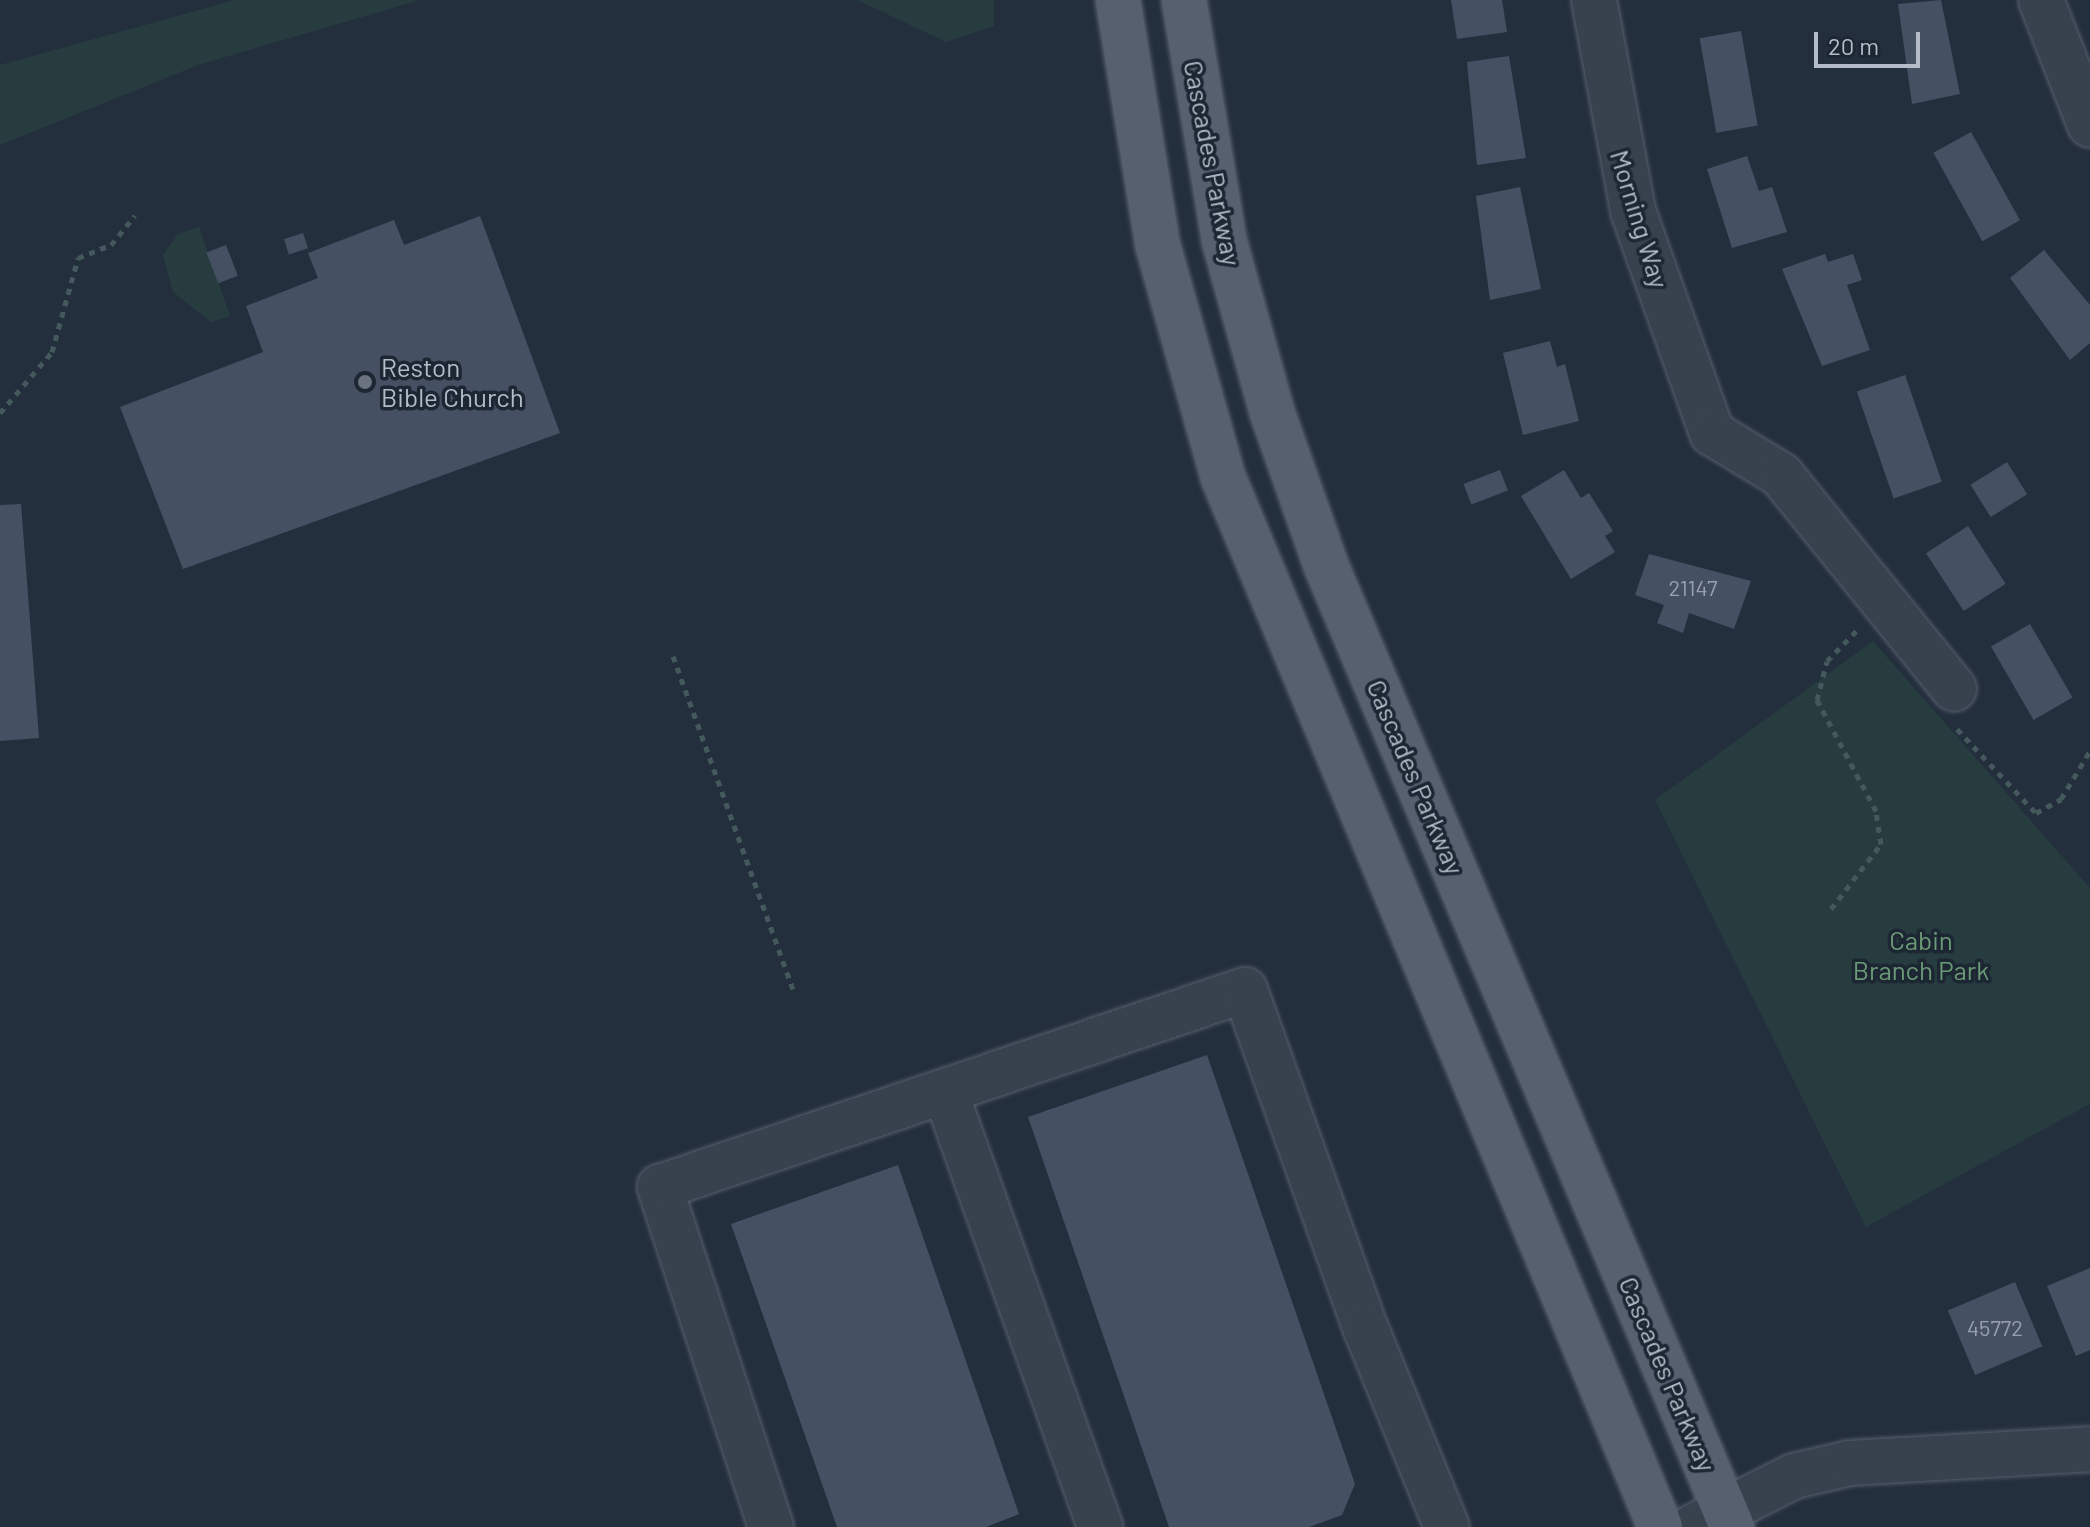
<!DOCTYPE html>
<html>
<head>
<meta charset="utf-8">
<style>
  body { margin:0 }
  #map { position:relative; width:2090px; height:1527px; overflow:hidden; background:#242f3e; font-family:Barlow,sans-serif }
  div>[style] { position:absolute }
  .green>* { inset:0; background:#263c3f }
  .building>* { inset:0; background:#455162; transform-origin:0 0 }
  .path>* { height:5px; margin-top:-2.5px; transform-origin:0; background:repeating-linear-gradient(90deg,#44595c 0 6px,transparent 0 12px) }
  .roads { filter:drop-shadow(0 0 2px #565f6c) drop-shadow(0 0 2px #565f6c) }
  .minor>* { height:44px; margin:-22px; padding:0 22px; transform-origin:22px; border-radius:22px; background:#38414e }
  .major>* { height:44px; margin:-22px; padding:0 22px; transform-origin:22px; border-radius:22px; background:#56606e }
  .dots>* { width:22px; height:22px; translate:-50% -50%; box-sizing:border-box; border:4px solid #1d2633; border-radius:50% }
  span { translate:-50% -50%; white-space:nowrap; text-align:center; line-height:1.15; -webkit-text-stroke:7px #1d2633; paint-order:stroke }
  .number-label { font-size:22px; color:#98a1af }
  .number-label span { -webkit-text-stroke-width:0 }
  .street-label { font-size:26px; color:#b4bcc9 }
  .poi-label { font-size:26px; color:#b4bcc9 }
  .left { translate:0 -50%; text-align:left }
  .park-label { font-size:26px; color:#6b9a76 }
  .scale { position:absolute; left:1814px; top:32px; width:106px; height:36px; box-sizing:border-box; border:4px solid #b4bcc9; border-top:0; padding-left:10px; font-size:24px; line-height:28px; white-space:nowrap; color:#b4bcc9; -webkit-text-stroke:6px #1d2633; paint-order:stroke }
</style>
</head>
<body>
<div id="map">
  <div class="green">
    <i style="clip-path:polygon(235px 0,420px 0,198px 65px,0 145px,0 65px)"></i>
    <i style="clip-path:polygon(857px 0,994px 0,994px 26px,946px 42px)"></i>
    <i style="clip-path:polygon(199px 227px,230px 316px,211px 322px,173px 292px,163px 255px,178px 234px)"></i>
    <i style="clip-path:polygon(1873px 641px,2090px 888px,2090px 1104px,1866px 1227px,1655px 800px)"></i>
  </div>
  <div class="building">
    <i style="clip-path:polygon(1451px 0,1502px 0,1507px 32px,1457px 39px)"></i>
    <i style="clip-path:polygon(1941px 0,1960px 94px,1912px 104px,1898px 4px)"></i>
    <i style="left:1741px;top:31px;width:96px;height:42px;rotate:80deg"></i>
    <i style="clip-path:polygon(1509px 56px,1526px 158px,1477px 165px,1467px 62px)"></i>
    <i style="left:1971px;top:132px;width:101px;height:43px;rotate:61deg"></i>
    <i style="clip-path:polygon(1747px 156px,1759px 191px,1772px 187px,1787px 232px,1732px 248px,1707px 169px)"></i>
    <i style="clip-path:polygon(1520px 187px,1541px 289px,1490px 300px,1476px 196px)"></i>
    <i style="clip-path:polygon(480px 216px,560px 433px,183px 569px,120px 407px,263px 352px,246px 306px,318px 278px,308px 253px,394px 220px,404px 245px)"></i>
    <i style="left:303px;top:233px;width:16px;height:20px;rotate:72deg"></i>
    <i style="left:226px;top:245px;width:33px;height:21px;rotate:69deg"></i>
    <i style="clip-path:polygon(2044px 250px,2090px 305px,2090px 343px,2070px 360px,2010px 278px)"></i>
    <i style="clip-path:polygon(1825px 254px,1828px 262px,1853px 254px,1862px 280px,1847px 285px,1870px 350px,1822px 366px,1782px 269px)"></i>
    <i style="clip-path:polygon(1550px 341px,1557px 367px,1565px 364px,1579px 421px,1523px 435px,1503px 353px)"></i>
    <i style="left:1905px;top:375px;width:113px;height:51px;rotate:71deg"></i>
    <i style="left:2007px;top:462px;width:38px;height:43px;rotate:58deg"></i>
    <i style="left:1500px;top:470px;width:22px;height:39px;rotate:69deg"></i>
    <i style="clip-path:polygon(1564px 470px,1581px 498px,1589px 493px,1613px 531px,1605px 536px,1615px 552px,1571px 579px,1521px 496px)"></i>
    <i style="clip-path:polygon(21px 504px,39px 738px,0 741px,0 505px)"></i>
    <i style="left:1968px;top:526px;width:69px;height:50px;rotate:57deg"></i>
    <i style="clip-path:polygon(1649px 554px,1751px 581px,1734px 629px,1689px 613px,1683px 633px,1657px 623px,1664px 605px,1635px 595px)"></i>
    <i style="left:2030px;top:624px;width:85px;height:45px;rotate:60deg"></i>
    <i style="clip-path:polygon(1207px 1055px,1355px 1484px,1342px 1515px,1309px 1527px,1169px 1527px,1028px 1117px)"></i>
    <i style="clip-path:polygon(898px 1165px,1019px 1514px,986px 1527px,837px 1527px,731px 1224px)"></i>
    <i style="clip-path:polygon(2090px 1268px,2090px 1350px,2076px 1356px,2047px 1286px)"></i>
    <i style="left:2015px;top:1282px;width:70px;height:73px;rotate:67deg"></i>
  </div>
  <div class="path">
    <i style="left:0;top:413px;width:80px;rotate:-49.6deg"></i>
    <i style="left:52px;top:352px;width:98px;rotate:-74.5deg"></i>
    <i style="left:78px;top:258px;width:35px;rotate:-22deg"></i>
    <i style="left:111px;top:245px;width:38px;rotate:-51deg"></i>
    <i style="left:673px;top:656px;width:359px;rotate:70.2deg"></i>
    <i style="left:1957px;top:729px;width:115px;rotate:46.8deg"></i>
    <i style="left:2036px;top:813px;width:29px;rotate:-29deg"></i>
    <i style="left:2061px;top:799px;width:56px;rotate:-58.9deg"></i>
    <i style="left:1831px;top:909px;width:82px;rotate:-52.4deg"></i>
    <i style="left:1881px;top:844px;width:33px;rotate:-99deg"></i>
    <i style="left:1876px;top:811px;width:126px;rotate:-118deg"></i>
    <i style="left:1817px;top:700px;width:40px;rotate:-75.6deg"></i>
    <i style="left:1827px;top:661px;width:45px;rotate:-45.9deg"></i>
  </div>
  <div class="roads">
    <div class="minor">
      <i style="left:1594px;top:0;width:215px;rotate:79.5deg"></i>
      <i style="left:1633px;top:211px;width:236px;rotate:70.4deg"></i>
      <i style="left:1712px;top:433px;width:81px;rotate:31.3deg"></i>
      <i style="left:1781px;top:475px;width:275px;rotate:51deg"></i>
      <i style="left:2041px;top:0;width:134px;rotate:68.6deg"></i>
      <i style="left:945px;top:1091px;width:463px;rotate:70.4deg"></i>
      <i style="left:771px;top:1527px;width:358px;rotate:-108.1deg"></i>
      <i style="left:660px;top:1187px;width:617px;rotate:-18.61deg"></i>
      <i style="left:1245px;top:990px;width:360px;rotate:70.4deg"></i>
      <i style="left:1366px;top:1329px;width:214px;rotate:67.8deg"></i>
      <i style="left:1693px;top:1527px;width:113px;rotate:-26.8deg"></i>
      <i style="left:1794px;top:1476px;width:57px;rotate:-13.1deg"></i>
      <i style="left:1850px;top:1463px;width:240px;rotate:-3.3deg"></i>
    </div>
    <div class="major">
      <i style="left:1118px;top:0;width:249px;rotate:80.8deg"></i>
      <i style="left:1158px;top:246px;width:240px;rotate:74.3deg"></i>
      <i style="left:1223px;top:477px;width:1137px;rotate:67.4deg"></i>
      <i style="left:1184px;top:0;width:243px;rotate:80.5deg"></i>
      <i style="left:1224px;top:240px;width:179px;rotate:74.4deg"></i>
      <i style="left:1272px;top:412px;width:165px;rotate:70.6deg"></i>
      <i style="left:1327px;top:568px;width:1041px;rotate:67.1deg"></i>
    </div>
  </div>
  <div class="dots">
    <i style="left:365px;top:382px;background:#6b7280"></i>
  </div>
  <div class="number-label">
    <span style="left:1693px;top:588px">21147</span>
    <span style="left:1995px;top:1328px">45772</span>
  </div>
  <div class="street-label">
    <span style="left:1213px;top:163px;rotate:79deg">Cascades Parkway</span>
    <span style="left:1640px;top:219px;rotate:73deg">Morning Way</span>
    <span style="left:1416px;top:777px;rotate:67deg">Cascades Parkway</span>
    <span style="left:1668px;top:1374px;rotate:67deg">Cascades Parkway</span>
  </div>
  <div class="poi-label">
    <span class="left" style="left:381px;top:382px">Reston<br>Bible Church</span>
  </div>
  <div class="park-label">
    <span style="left:1921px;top:955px">Cabin<br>Branch Park</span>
  </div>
  <div class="scale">20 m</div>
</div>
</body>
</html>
